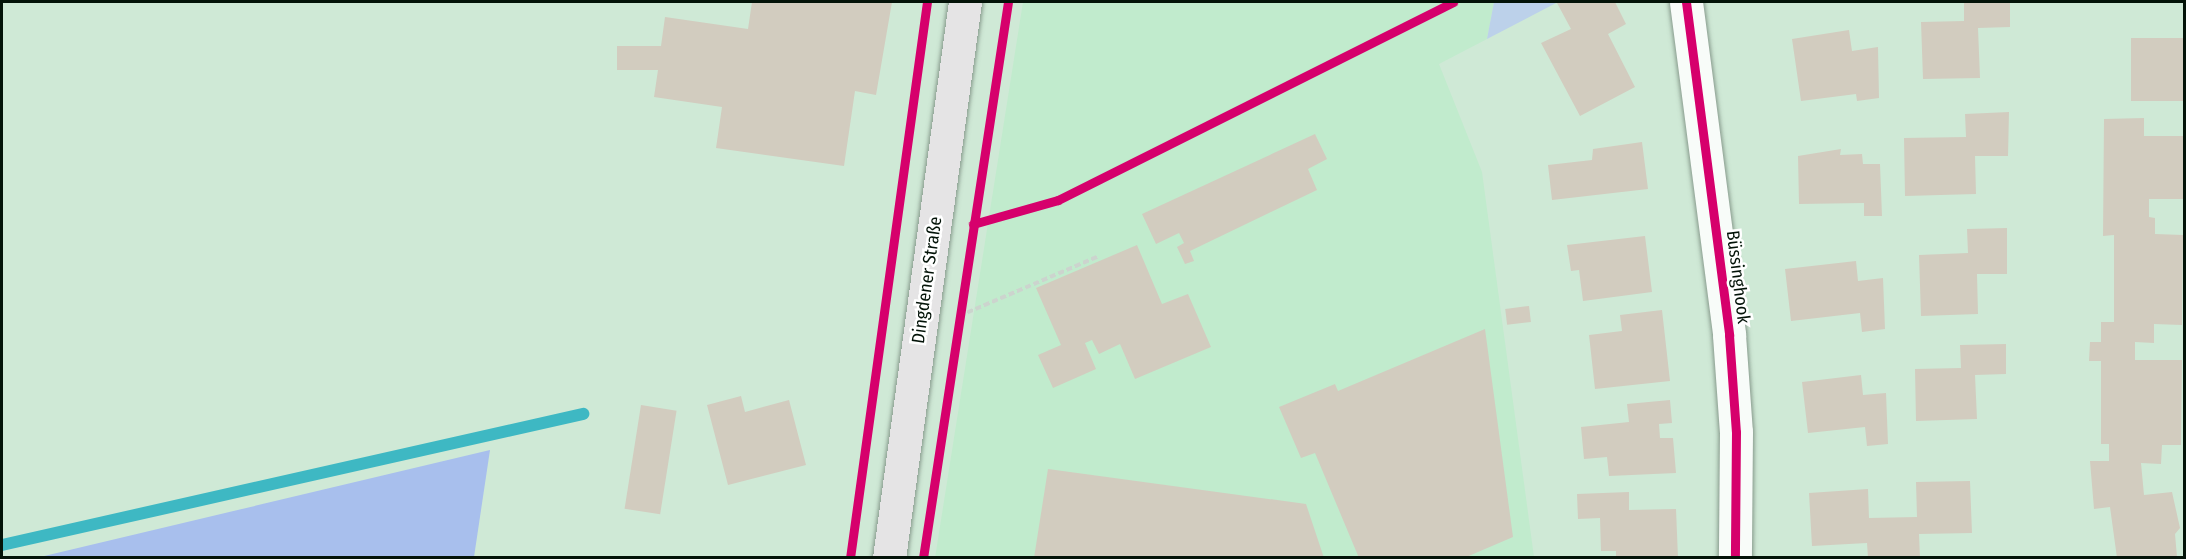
<!DOCTYPE html>
<html>
<head>
<meta charset="utf-8">
<style>
  body { margin:0 }
  #map { position:relative; width:2186px; height:559px; overflow:hidden; background:#cfe9d6; font-family:"Fira Sans Condensed",sans-serif }
  div>[style] { position:absolute }
  .built>* { inset:0; background:#c1ebcd }
  .green>* { inset:0; background:#bcd1ea }
  .forest>* { inset:0; background:#a8bfed }
  .stream>* { height:12px; margin:-6px; padding:0 6px; transform-origin:6px; border-radius:6px; background:#3eb8c3 }
  .building>* { inset:0; background:#d2ccbf; transform-origin:0 0 }
  .path>* { height:4px; margin-top:-2px; transform-origin:0; background:repeating-linear-gradient(90deg,#ccd4ce 0 6px,transparent 0 9px) }
  .roads { filter:drop-shadow(0 0 2px #889b8d) drop-shadow(0 0 2px #889b8d) }
  .minor>* { height:33px; margin:-16.5px; padding:0 16.5px; transform-origin:16.5px; border-radius:16.5px; background:#f8fcf9 }
  .major>* { height:33px; margin:-16.5px; padding:0 16.5px; transform-origin:16.5px; border-radius:16.5px; background:#e5e4e5 }
  .cycleway>* { height:9px; margin:-4.5px; padding:0 4.5px; transform-origin:4.5px; border-radius:4.5px; background:#d6006c }
  span { translate:-50% -50%; white-space:nowrap; text-align:center; line-height:1.15; -webkit-text-stroke:5px #fff; paint-order:stroke }
  .street-label { font-size:18px; color:#031308 }
  .frame { position:absolute; inset:0; border:3px solid #031308; pointer-events:none }
</style>
</head>
<body>
<div id="map">
  <div class="built">
    <i style="clip-path:polygon(1023px 2px,1494px 2px,1487px 39px,1439px 64px,1482px 172px,1534px 557px,935px 558px)"></i>
  </div>
  <div class="green">
    <i style="clip-path:polygon(1494px 2px,1558px 2px,1487px 39px)"></i>
  </div>
  <div class="forest">
    <i style="clip-path:polygon(490px 450px,474px 557px,40px 557px)"></i>
  </div>
  <div class="stream">
    <i style="left:2px;top:545px;width:596px;rotate:-12.71deg"></i>
  </div>
  <div class="building">
    <i style="clip-path:polygon(752px 2px,892px 2px,876px 95px,855px 91px,844px 166px,716px 148px,722px 107px,654px 97px,658px 70px,617px 70px,617px 46px,661px 46px,665px 17px,748px 29px)"></i>
    <i style="clip-path:polygon(1615px 2px,1626px 24px,1608px 34px,1635px 87px,1580px 116px,1541px 43px,1571px 29px,1557px 3px)"></i>
    <i style="clip-path:polygon(1964px 2px,2010px 2px,2010px 27px,1978px 28px,1980px 78px,1923px 79px,1921px 22px,1964px 21px)"></i>
    <i style="clip-path:polygon(1849px 30px,1852px 51px,1878px 47px,1879px 98px,1857px 101px,1856px 94px,1801px 101px,1792px 39px)"></i>
    <i style="left:2131px;top:38px;width:53px;height:63px"></i>
    <i style="clip-path:polygon(2009px 112px,2008px 156px,1975px 156px,1976px 194px,1905px 196px,1904px 138px,1966px 137px,1965px 114px)"></i>
    <i style="clip-path:polygon(2144px 118px,2144px 136px,2184px 136px,2184px 199px,2149px 199px,2149px 217px,2155px 218px,2155px 234px,2183px 235px,2182px 325px,2154px 324px,2154px 343px,2135px 342px,2135px 360px,2182px 360px,2181px 445px,2162px 445px,2161px 464px,2141px 463px,2144px 495px,2172px 492px,2180px 528px,2175px 534px,2177px 557px,2117px 558px,2110px 507px,2094px 509px,2090px 461px,2109px 461px,2109px 444px,2101px 444px,2101px 361px,2089px 361px,2090px 342px,2101px 342px,2101px 322px,2114px 322px,2114px 235px,2103px 236px,2104px 119px)"></i>
    <i style="clip-path:polygon(1315px 134px,1327px 159px,1308px 169px,1317px 190px,1190px 251px,1194px 261px,1185px 264px,1177px 247px,1184px 243px,1179px 233px,1156px 244px,1142px 214px)"></i>
    <i style="clip-path:polygon(1642px 142px,1648px 189px,1552px 200px,1548px 165px,1592px 160px,1593px 149px)"></i>
    <i style="clip-path:polygon(1841px 149px,1840px 155px,1862px 154px,1863px 164px,1880px 164px,1882px 216px,1864px 216px,1864px 203px,1799px 204px,1798px 156px)"></i>
    <i style="clip-path:polygon(2007px 228px,2007px 274px,1977px 274px,1978px 314px,1921px 316px,1919px 255px,1968px 253px,1967px 229px)"></i>
    <i style="clip-path:polygon(1645px 236px,1652px 292px,1583px 301px,1579px 270px,1571px 271px,1567px 245px)"></i>
    <i style="clip-path:polygon(1137px 245px,1162px 304px,1188px 294px,1211px 347px,1135px 379px,1120px 344px,1099px 354px,1092px 340px,1085px 343px,1096px 369px,1053px 388px,1038px 355px,1061px 345px,1036px 288px)"></i>
    <i style="clip-path:polygon(1856px 261px,1858px 281px,1883px 278px,1885px 329px,1862px 332px,1860px 313px,1791px 321px,1785px 269px)"></i>
    <i style="left:1529px;top:306px;width:16px;height:24px;rotate:83deg"></i>
    <i style="clip-path:polygon(1662px 310px,1670px 381px,1595px 389px,1589px 335px,1622px 331px,1620px 315px)"></i>
    <i style="clip-path:polygon(1485px 329px,1513px 537px,1464px 558px,1359px 558px,1315px 453px,1301px 458px,1279px 407px,1335px 384px,1338px 391px)"></i>
    <i style="clip-path:polygon(2006px 344px,2006px 374px,1975px 375px,1977px 419px,1916px 421px,1915px 369px,1961px 368px,1960px 345px)"></i>
    <i style="clip-path:polygon(1861px 375px,1863px 395px,1886px 393px,1888px 444px,1867px 446px,1865px 427px,1808px 433px,1802px 382px)"></i>
    <i style="clip-path:polygon(741px 396px,745px 412px,789px 400px,806px 465px,728px 485px,707px 405px)"></i>
    <i style="clip-path:polygon(1670px 400px,1672px 423px,1659px 424px,1660px 438px,1673px 438px,1676px 473px,1609px 476px,1607px 457px,1584px 459px,1581px 427px,1629px 422px,1627px 404px)"></i>
    <i style="left:641px;top:405px;width:36px;height:105px;rotate:9deg"></i>
    <i style="clip-path:polygon(1048px 469px,1306px 504px,1324px 558px,1034px 558px)"></i>
    <i style="clip-path:polygon(1970px 481px,1972px 533px,1919px 534px,1920px 558px,1868px 558px,1867px 543px,1812px 546px,1809px 493px,1868px 489px,1869px 518px,1917px 517px,1916px 482px)"></i>
    <i style="clip-path:polygon(1629px 492px,1629px 510px,1676px 509px,1678px 558px,1616px 558px,1616px 551px,1601px 551px,1600px 518px,1578px 519px,1577px 494px)"></i>
  </div>
  <div class="path">
    <i style="left:959px;top:316px;width:152px;rotate:-23.2deg"></i>
  </div>
  <div class="roads">
    <div class="minor">
      <i style="left:1686px;top:2px;width:336px;rotate:82.6deg"></i>
      <i style="left:1729px;top:335px;width:97px;rotate:85.9deg"></i>
      <i style="left:1736px;top:432px;width:126px;rotate:90.5deg"></i>
    </div>
    <div class="major">
      <i style="left:889px;top:558px;width:561px;rotate:-82.22deg"></i>
    </div>
  </div>
  <div class="cycleway">
    <i style="left:1686px;top:2px;width:336px;rotate:82.6deg"></i>
    <i style="left:1729px;top:335px;width:97px;rotate:85.9deg"></i>
    <i style="left:1736px;top:432px;width:126px;rotate:90.5deg"></i>
    <i style="left:973px;top:224px;width:88px;rotate:-15.8deg"></i>
    <i style="left:1058px;top:200px;width:442px;rotate:-26.6deg"></i>
    <i style="left:850px;top:558px;width:561px;rotate:-82.12deg"></i>
    <i style="left:923px;top:558px;width:562px;rotate:-81.31deg"></i>
  </div>
  <div class="street-label">
    <span style="left:1738px;top:277px;rotate:83deg">Büssinghook</span>
    <span style="left:927px;top:280px;rotate:-82deg">Dingdener Straße</span>
  </div>
  <div class="frame"></div>
</div>
</body>
</html>
